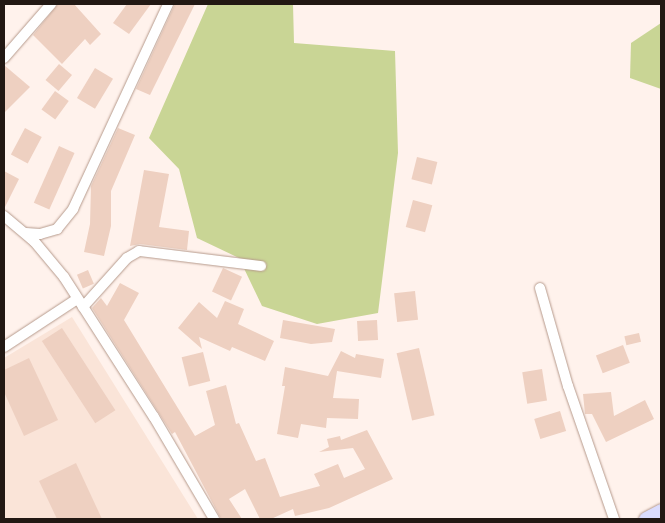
<!DOCTYPE html>
<html>
<head>
<meta charset="utf-8">
<style>
  body { margin:0 }
  #map { position:relative; width:665px; height:523px; overflow:hidden; background:#fff2ec; font-family:Quicksand,sans-serif }
  div>[style] { position:absolute }
  .built>* { inset:0; background:#fae4d8 }
  .green>* { inset:0; background:#c9d595 }
  .building>* { inset:0; background:#eed0c1; transform-origin:0 0 }
  .roads { filter:drop-shadow(0 0 1px #b69a8c) drop-shadow(0 0 1px #b69a8c) }
  .minor>* { height:10px; margin:-5px; padding:0 5px; transform-origin:5px; border-radius:5px; background:#fff }
  .primary>* { height:15px; margin:-7.5px; padding:0 7.5px; transform-origin:7.5px; border-radius:7.5px; background:#dbdcfd }
  span { translate:-50% -50%; white-space:nowrap; text-align:center; line-height:1.15; -webkit-text-stroke:4px #fff; paint-order:stroke }
  .frame { position:absolute; inset:0; border:5px solid #221813; pointer-events:none }
</style>
</head>
<body>
<div id="map">
  <div class="built">
    <i style="clip-path:polygon(72px 317px,198px 519px,4px 519px,4px 358px)"></i>
  </div>
  <div class="green">
    <i style="clip-path:polygon(208px 4px,293px 4px,294px 43px,395px 51px,398px 153px,378px 313px,317px 324px,262px 306px,239px 258px,197px 238px,179px 169px,149px 138px)"></i>
    <i style="clip-path:polygon(661px 23px,661px 89px,630px 78px,631px 43px)"></i>
  </div>
  <div class="building">
    <i style="clip-path:polygon(58px 4px,74px 4px,101px 34px,90px 45px,85px 39px,62px 64px,33px 35px)"></i>
    <i style="clip-path:polygon(127px 4px,151px 4px,129px 34px,113px 23px)"></i>
    <i style="clip-path:polygon(175px 4px,195px 4px,150px 95px,136px 89px)"></i>
    <i style="left:59px;top:64px;width:17px;height:21px;rotate:40deg"></i>
    <i style="clip-path:polygon(4px 65px,30px 87px,4px 113px)"></i>
    <i style="left:95px;top:68px;width:21px;height:35px;rotate:31deg"></i>
    <i style="left:55px;top:91px;width:17px;height:23px;rotate:36deg"></i>
    <i style="left:25px;top:128px;width:19px;height:30px;rotate:28deg"></i>
    <i style="clip-path:polygon(118px 128px,135px 135px,111px 191px,111px 226px,104px 256px,84px 252px,90px 224px,91px 186px)"></i>
    <i style="left:59px;top:146px;width:17px;height:62px;rotate:24deg"></i>
    <i style="left:417px;top:157px;width:21px;height:23px;rotate:14deg"></i>
    <i style="clip-path:polygon(144px 170px,169px 174px,159px 227px,189px 231px,187px 250px,140px 244px,130px 246px)"></i>
    <i style="clip-path:polygon(4px 171px,19px 179px,4px 209px)"></i>
    <i style="left:413px;top:200px;width:20px;height:28px;rotate:15deg"></i>
    <i style="left:223px;top:268px;width:21px;height:26px;rotate:25deg"></i>
    <i style="left:88px;top:270px;width:15px;height:12px;rotate:67deg"></i>
    <i style="clip-path:polygon(120px 283px,139px 293px,124px 320px,195px 436px,215px 425px,206px 391px,226px 385px,236px 424px,239px 423px,256px 461px,265px 458px,280px 497px,320px 486px,314px 474px,338px 464px,344px 478px,365px 469px,353px 448px,319px 452px,329px 447px,327px 439px,340px 436px,341px 440px,367px 430px,393px 479px,329px 508px,295px 516px,293px 509px,271px 519px,260px 519px,245px 489px,229px 499px,242px 519px,221px 519px,175px 432px,172px 434px,92px 308px,101px 298px,107px 306px)"></i>
    <i style="left:415px;top:291px;width:29px;height:21px;rotate:84deg"></i>
    <i style="clip-path:polygon(225px 301px,244px 309px,238px 324px,274px 341px,265px 361px,232px 347px,230px 351px,199px 337px,202px 349px,178px 328px,199px 302px,217px 318px)"></i>
    <i style="clip-path:polygon(283px 320px,335px 329px,332px 342px,311px 344px,280px 338px)"></i>
    <i style="left:377px;top:320px;width:20px;height:20px;rotate:87deg"></i>
    <i style="left:62px;top:328px;width:98px;height:24px;rotate:57deg"></i>
    <i style="left:639px;top:333px;width:9px;height:15px;rotate:77deg"></i>
    <i style="left:623px;top:345px;width:19px;height:29px;rotate:69deg"></i>
    <i style="left:419px;top:348px;width:69px;height:23px;rotate:77deg"></i>
    <i style="clip-path:polygon(341px 351px,355px 358px,356px 354px,384px 359px,381px 378px,337px 371px,333px 398px,359px 399px,358px 419px,327px 418px,326px 428px,301px 424px,298px 438px,277px 434px,285px 386px,282px 386px,285px 367px,328px 376px)"></i>
    <i style="left:203px;top:352px;width:30px;height:22px;rotate:76deg"></i>
    <i style="clip-path:polygon(29px 358px,58px 420px,24px 436px,4px 392px,4px 370px)"></i>
    <i style="left:542px;top:369px;width:32px;height:20px;rotate:81deg"></i>
    <i style="clip-path:polygon(611px 392px,614px 416px,645px 400px,654px 419px,606px 442px,592px 414px,585px 414px,583px 394px)"></i>
    <i style="left:560px;top:411px;width:21px;height:27px;rotate:73deg"></i>
    <i style="clip-path:polygon(76px 463px,102px 519px,57px 519px,39px 481px)"></i>
  </div>
  <div class="roads">
    <div class="minor">
      <i style="left:4px;top:58px;width:72px;rotate:-49deg"></i>
      <i style="left:4px;top:216px;width:39px;rotate:40deg"></i>
      <i style="left:34px;top:241px;width:47px;rotate:50.2deg"></i>
      <i style="left:64px;top:277px;width:166px;rotate:57.3deg"></i>
      <i style="left:154px;top:417px;width:118px;rotate:59.5deg"></i>
      <i style="left:26px;top:233px;width:14px;rotate:4deg"></i>
      <i style="left:40px;top:234px;width:18px;rotate:-16deg"></i>
      <i style="left:57px;top:229px;width:26px;rotate:-51deg"></i>
      <i style="left:73px;top:209px;width:226px;rotate:-65.1deg"></i>
      <i style="left:540px;top:288px;width:102px;rotate:74.1deg"></i>
      <i style="left:568px;top:386px;width:141px;rotate:70.9deg"></i>
      <i style="left:83px;top:307px;width:66px;rotate:-48.1deg"></i>
      <i style="left:127px;top:258px;width:14px;rotate:-30deg"></i>
      <i style="left:139px;top:251px;width:123px;rotate:7deg"></i>
      <i style="left:4px;top:347px;width:87px;rotate:-33.3deg"></i>
    </div>
    <div class="primary">
      <i style="left:646px;top:519px;width:17px;rotate:-28deg"></i>
    </div>
  </div>
  <div class="frame"></div>
</div>
</body>
</html>
